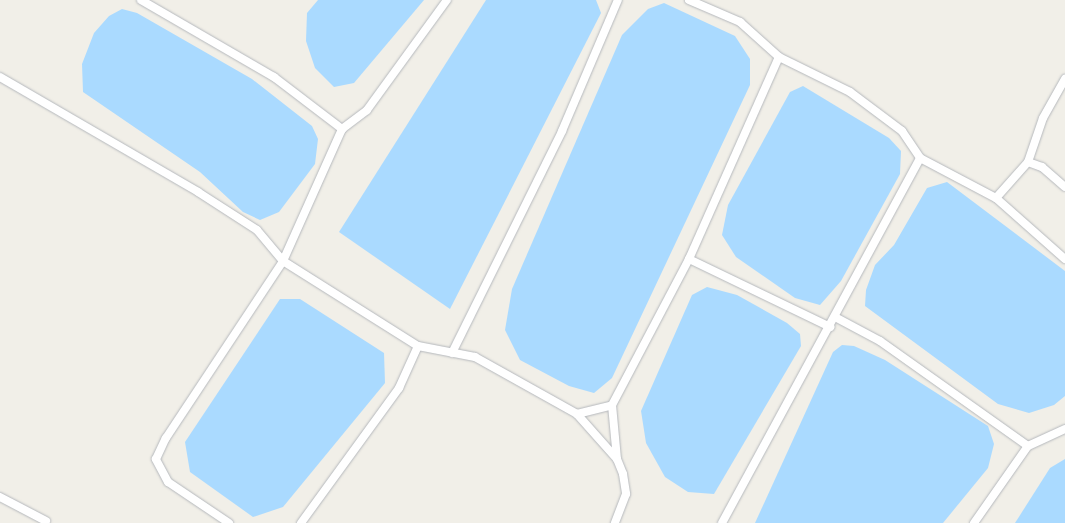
<!DOCTYPE html>
<html>
<head>
<meta charset="utf-8">
<style>
  body { margin:0 }
  #map { position:relative; width:1065px; height:523px; overflow:hidden; background:#f1efe8; font-family:Helvetica,sans-serif }
  div>[style] { position:absolute }
  .water>* { inset:0; background:#aadaff }
  .roads { filter:drop-shadow(0 0 1px #b5b8bc) drop-shadow(0 0 1px #b5b8bc) }
  .service>* { height:8px; margin:-4px; padding:0 4px; transform-origin:4px; border-radius:4px; background:#fff }
  span { translate:-50% -50%; white-space:nowrap; text-align:center; line-height:1.15; -webkit-text-stroke:4.5px #fff; paint-order:stroke }
</style>
</head>
<body>
<div id="map">
  <div class="water">
    <i style="clip-path:polygon(318px 0,424px 0,354px 83px,334px 87px,315px 68px,306px 41px,307px 13px)"></i>
    <i style="clip-path:polygon(486px 0,596px 0,601px 13px,450px 309px,339px 232px)"></i>
    <i style="clip-path:polygon(664px 3px,735px 36px,750px 59px,750px 85px,612px 378px,594px 393px,569px 386px,520px 360px,505px 330px,512px 289px,622px 35px,648px 9px)"></i>
    <i style="clip-path:polygon(122px 9px,137px 13px,252px 79px,312px 126px,318px 139px,315px 164px,279px 212px,260px 220px,243px 212px,200px 172px,83px 92px,82px 64px,94px 33px,109px 16px)"></i>
    <i style="clip-path:polygon(803px 86px,889px 138px,901px 151px,900px 174px,841px 281px,820px 305px,795px 298px,736px 257px,722px 235px,728px 205px,790px 92px)"></i>
    <i style="clip-path:polygon(947px 182px,1065px 271px,1065px 396px,1054px 405px,1029px 413px,998px 404px,865px 306px,866px 290px,875px 265px,894px 245px,927px 188px)"></i>
    <i style="clip-path:polygon(707px 287px,737px 295px,787px 323px,800px 334px,801px 346px,714px 494px,688px 492px,665px 477px,646px 443px,641px 411px,692px 295px)"></i>
    <i style="clip-path:polygon(280px 299px,300px 299px,384px 353px,385px 383px,283px 507px,253px 517px,190px 472px,185px 442px)"></i>
    <i style="clip-path:polygon(842px 345px,854px 346px,885px 360px,988px 426px,994px 444px,988px 468px,943px 523px,755px 523px,833px 352px)"></i>
    <i style="clip-path:polygon(1065px 459px,1065px 523px,1015px 523px,1050px 468px)"></i>
  </div>
  <div class="roads">
    <div class="service">
      <i style="left:141px;top:0;width:154px;rotate:30.1deg"></i>
      <i style="left:274px;top:77px;width:86px;rotate:37.4deg"></i>
      <i style="left:689px;top:0;width:56px;rotate:23.3deg"></i>
      <i style="left:740px;top:22px;width:52px;rotate:41.9deg"></i>
      <i style="left:779px;top:57px;width:79px;rotate:26.2deg"></i>
      <i style="left:850px;top:92px;width:65px;rotate:36.9deg"></i>
      <i style="left:902px;top:131px;width:32px;rotate:56deg"></i>
      <i style="left:920px;top:158px;width:86px;rotate:27.8deg"></i>
      <i style="left:996px;top:198px;width:92px;rotate:41.5deg"></i>
      <i style="left:0;top:77px;width:229px;rotate:30.1deg"></i>
      <i style="left:198px;top:192px;width:70px;rotate:32.8deg"></i>
      <i style="left:257px;top:230px;width:40px;rotate:50deg"></i>
      <i style="left:283px;top:261px;width:160px;rotate:32.2deg"></i>
      <i style="left:418px;top:346px;width:58px;rotate:10.9deg"></i>
      <i style="left:475px;top:357px;width:117px;rotate:29.2deg"></i>
      <i style="left:577px;top:414px;width:60px;rotate:48.4deg"></i>
      <i style="left:617px;top:459px;width:16px;rotate:68deg"></i>
      <i style="left:623px;top:474px;width:20px;rotate:81deg"></i>
      <i style="left:626px;top:494px;width:31px;rotate:111deg"></i>
      <i style="left:1028px;top:162px;width:15px;rotate:20deg"></i>
      <i style="left:1042px;top:167px;width:30px;rotate:41deg"></i>
      <i style="left:996px;top:198px;width:48px;rotate:-48.4deg"></i>
      <i style="left:1028px;top:162px;width:46px;rotate:-71.2deg"></i>
      <i style="left:1043px;top:118px;width:45px;rotate:-60.6deg"></i>
      <i style="left:689px;top:259px;width:157px;rotate:25.7deg"></i>
      <i style="left:835px;top:317px;width:51px;rotate:28.1deg"></i>
      <i style="left:880px;top:341px;width:181px;rotate:35.4deg"></i>
      <i style="left:1028px;top:446px;width:41px;rotate:-24.7deg"></i>
      <i style="left:452px;top:353px;width:248px;rotate:-63.6deg"></i>
      <i style="left:562px;top:131px;width:142px;rotate:-66.9deg"></i>
      <i style="left:577px;top:414px;width:36px;rotate:-14deg"></i>
      <i style="left:617px;top:459px;width:54px;rotate:-95.3deg"></i>
      <i style="left:612px;top:405px;width:165px;rotate:-62.2deg"></i>
      <i style="left:689px;top:259px;width:221px;rotate:-66deg"></i>
      <i style="left:0;top:497px;width:52px;rotate:27.6deg"></i>
      <i style="left:229px;top:523px;width:73px;rotate:-146.1deg"></i>
      <i style="left:168px;top:482px;width:26px;rotate:-118deg"></i>
      <i style="left:156px;top:459px;width:23px;rotate:-65deg"></i>
      <i style="left:166px;top:438px;width:212px;rotate:-56.5deg"></i>
      <i style="left:283px;top:261px;width:145px;rotate:-65.9deg"></i>
      <i style="left:342px;top:129px;width:31px;rotate:-37deg"></i>
      <i style="left:367px;top:110px;width:136px;rotate:-54deg"></i>
      <i style="left:301px;top:523px;width:167px;rotate:-54deg"></i>
      <i style="left:399px;top:388px;width:46px;rotate:-65.7deg"></i>
      <i style="left:722px;top:523px;width:415px;rotate:-61.5deg"></i>
      <i style="left:974px;top:523px;width:94px;rotate:-55deg"></i>
    </div>
  </div>
</div>
</body>
</html>
